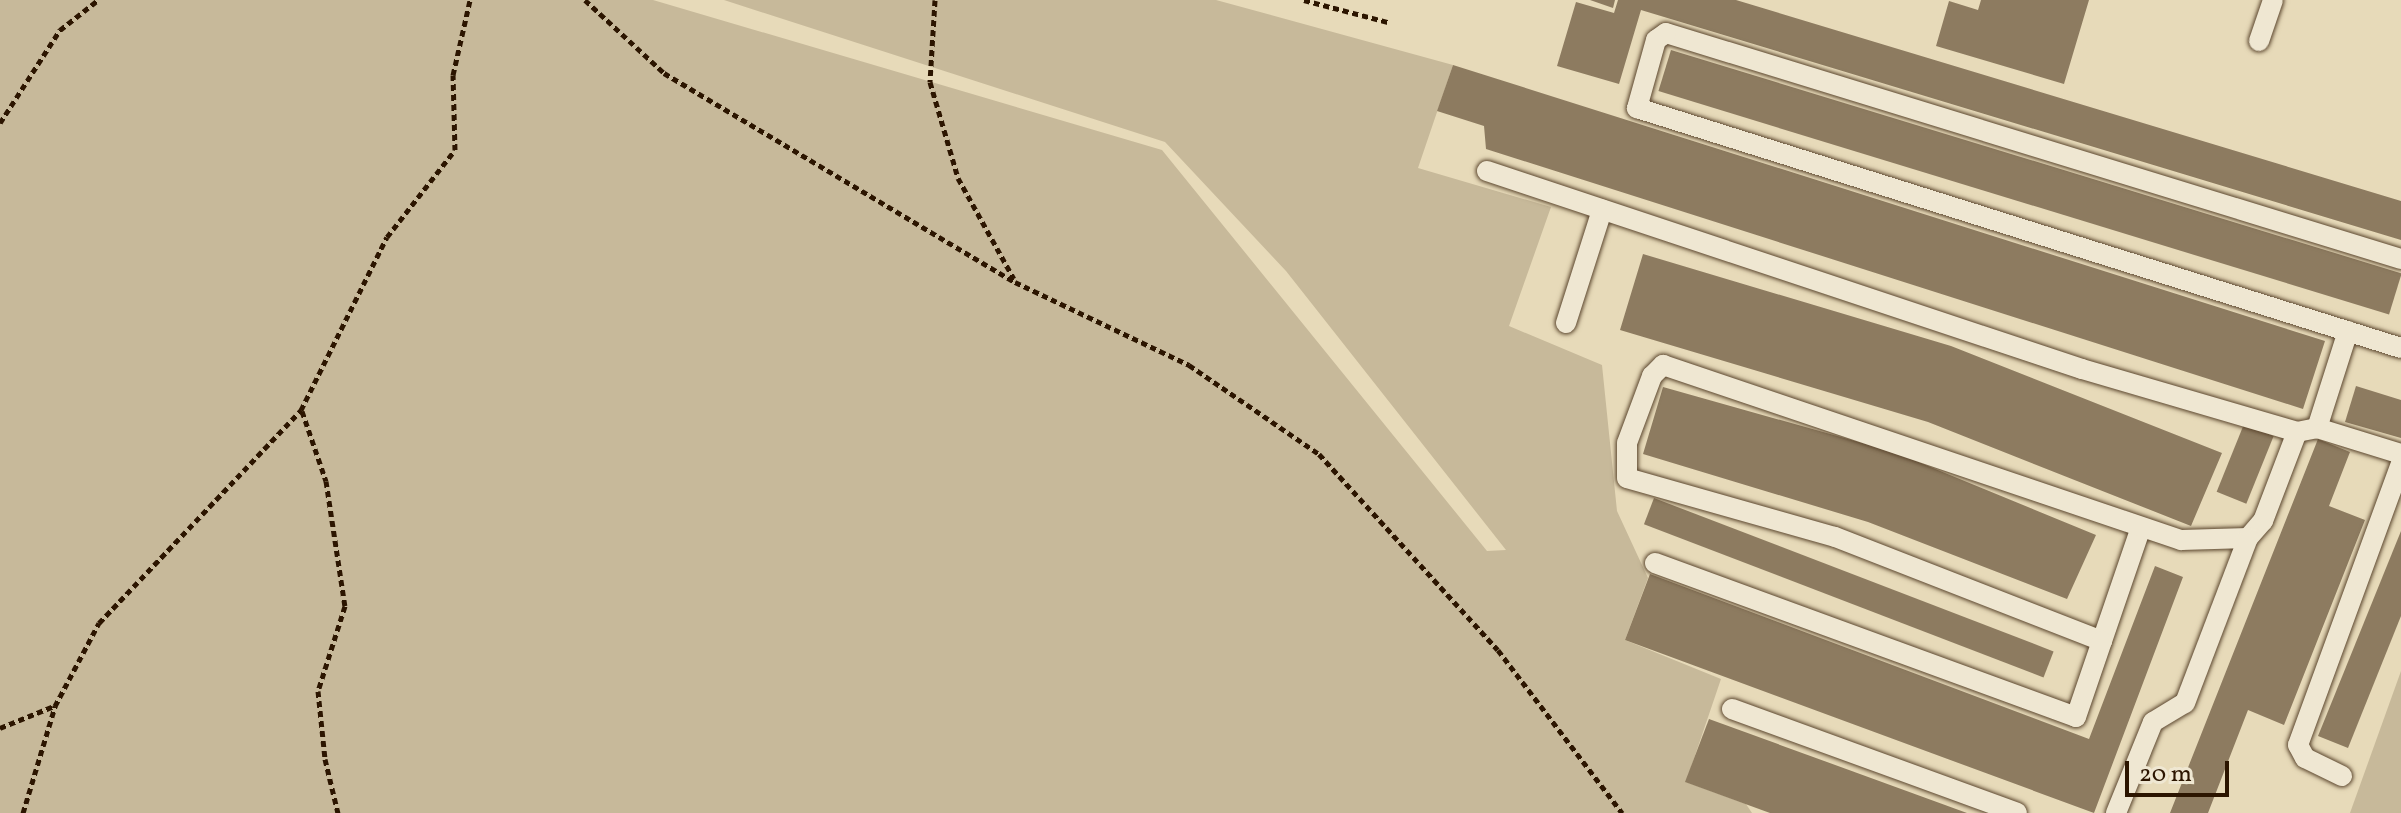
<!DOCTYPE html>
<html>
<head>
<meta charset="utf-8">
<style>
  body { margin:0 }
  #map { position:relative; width:2401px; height:813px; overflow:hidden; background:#e7dab9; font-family:Vollkorn,serif }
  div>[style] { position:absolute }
  .green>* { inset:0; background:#c7b99a }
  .building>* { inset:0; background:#8d7b60; transform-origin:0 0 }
  .path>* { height:5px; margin-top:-2.5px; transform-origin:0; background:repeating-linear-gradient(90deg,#2c1500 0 6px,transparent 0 10px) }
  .roads { filter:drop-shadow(0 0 2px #5b462e) drop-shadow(0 0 2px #5b462e) }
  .lane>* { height:20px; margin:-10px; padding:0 10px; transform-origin:10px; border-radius:10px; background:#efe7d2 }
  span { translate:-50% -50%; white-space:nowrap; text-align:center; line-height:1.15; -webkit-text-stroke:7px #efe7d2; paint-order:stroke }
  .scale { position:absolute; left:2125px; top:761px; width:104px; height:36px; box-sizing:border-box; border:4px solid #2c1500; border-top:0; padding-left:10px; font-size:24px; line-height:28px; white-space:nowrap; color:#2c1500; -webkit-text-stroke:6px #efe7d2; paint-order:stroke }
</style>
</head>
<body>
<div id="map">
  <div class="green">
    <i style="clip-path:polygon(0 0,653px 0,1162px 150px,1487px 551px,1506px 550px,1286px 271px,1165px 142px,724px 0,1216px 0,1453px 65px,1418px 168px,1551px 207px,1509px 326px,1602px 365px,1617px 511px,1648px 578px,1625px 640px,1721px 679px,1686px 782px,1746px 804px,1752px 813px,0 813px)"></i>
    <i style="clip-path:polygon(2401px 671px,2401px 813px,2350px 813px)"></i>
  </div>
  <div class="building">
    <i style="clip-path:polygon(1590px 0,1615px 0,1613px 8px)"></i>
    <i style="clip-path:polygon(1618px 0,1736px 0,2401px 201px,2401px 240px,1641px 10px,1619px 84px,1557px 66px,1576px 2px,1614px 13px)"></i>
    <i style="clip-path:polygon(1981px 0,2089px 0,2064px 84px,1936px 46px,1949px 1px,1978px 10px)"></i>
    <i style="left:1671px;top:50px;width:764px;height:43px;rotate:17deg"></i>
    <i style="clip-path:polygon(1453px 65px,2325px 341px,2303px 409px,1486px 149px,1484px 126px,1437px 111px)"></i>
    <i style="clip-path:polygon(1643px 254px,1951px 346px,2222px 453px,2191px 526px,1928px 422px,1620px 330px)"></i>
    <i style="clip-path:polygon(2356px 386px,2401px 400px,2401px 438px,2345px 422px)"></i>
    <i style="clip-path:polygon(1663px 387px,1894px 452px,2096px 535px,2067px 599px,1868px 522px,1643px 454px)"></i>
    <i style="left:2244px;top:424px;width:32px;height:73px;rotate:22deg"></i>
    <i style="clip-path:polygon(2318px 439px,2350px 452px,2329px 506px,2365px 520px,2284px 725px,2248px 710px,2208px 813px,2170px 813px)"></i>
    <i style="left:1654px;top:498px;width:428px;height:28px;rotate:21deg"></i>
    <i style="clip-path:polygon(2401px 531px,2401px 616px,2348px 748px,2318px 736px)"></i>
    <i style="clip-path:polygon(2155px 566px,2183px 577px,2094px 813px,1625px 640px,1650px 574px,2089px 739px)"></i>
    <i style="clip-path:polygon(1709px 719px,1967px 813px,1770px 813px,1685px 782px)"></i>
  </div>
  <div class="path">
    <i style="left:585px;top:0;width:108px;rotate:42.7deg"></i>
    <i style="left:664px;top:73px;width:409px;rotate:30.8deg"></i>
    <i style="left:1015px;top:282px;width:193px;rotate:25.5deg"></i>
    <i style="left:1189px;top:365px;width:158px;rotate:34.4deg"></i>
    <i style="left:1319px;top:454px;width:265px;rotate:47.6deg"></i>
    <i style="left:1498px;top:650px;width:205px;rotate:52.7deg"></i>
    <i style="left:935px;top:0;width:82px;rotate:93.5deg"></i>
    <i style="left:930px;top:82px;width:100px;rotate:73.7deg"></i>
    <i style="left:958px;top:178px;width:115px;rotate:61deg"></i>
    <i style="left:1304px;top:0;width:87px;rotate:14.7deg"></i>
    <i style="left:0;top:123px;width:111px;rotate:-57.2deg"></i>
    <i style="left:60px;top:30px;width:48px;rotate:-38.3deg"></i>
    <i style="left:302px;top:411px;width:74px;rotate:71.1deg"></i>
    <i style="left:326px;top:481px;width:126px;rotate:81.4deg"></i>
    <i style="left:345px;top:606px;width:89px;rotate:107.6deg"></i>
    <i style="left:318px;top:691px;width:68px;rotate:84.1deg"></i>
    <i style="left:325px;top:759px;width:56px;rotate:76.5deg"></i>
    <i style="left:0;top:728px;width:58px;rotate:-22.2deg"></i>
    <i style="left:23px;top:813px;width:112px;rotate:-73.3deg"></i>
    <i style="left:55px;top:706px;width:94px;rotate:-62.1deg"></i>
    <i style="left:99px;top:623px;width:294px;rotate:-46.5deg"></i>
    <i style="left:301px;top:410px;width:193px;rotate:-63.6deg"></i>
    <i style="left:387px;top:237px;width:110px;rotate:-52deg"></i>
    <i style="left:455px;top:150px;width:75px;rotate:-91.5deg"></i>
    <i style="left:453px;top:75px;width:77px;rotate:-77.2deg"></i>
  </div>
  <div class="roads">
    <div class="lane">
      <i style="left:2259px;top:41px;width:43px;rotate:-71.1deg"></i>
      <i style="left:1487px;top:171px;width:627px;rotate:18.41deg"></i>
      <i style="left:2082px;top:369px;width:224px;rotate:16.3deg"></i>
      <i style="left:2297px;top:432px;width:20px;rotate:-11deg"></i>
      <i style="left:2401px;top:259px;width:769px;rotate:-162.91deg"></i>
      <i style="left:1666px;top:33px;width:12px;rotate:145deg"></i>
      <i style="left:1656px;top:40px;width:71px;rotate:105.6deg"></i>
      <i style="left:1637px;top:108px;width:801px;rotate:17.44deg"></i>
      <i style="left:1566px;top:323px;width:119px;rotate:-72.3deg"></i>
      <i style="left:2348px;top:331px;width:102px;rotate:107.7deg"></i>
      <i style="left:2317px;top:428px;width:88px;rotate:17.2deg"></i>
      <i style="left:2140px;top:530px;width:117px;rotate:108.9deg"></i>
      <i style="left:2102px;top:641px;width:287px;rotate:-158.7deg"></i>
      <i style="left:1835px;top:537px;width:216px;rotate:-164.2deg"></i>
      <i style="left:1627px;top:478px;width:35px;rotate:-90deg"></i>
      <i style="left:1627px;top:443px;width:72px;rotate:-69.5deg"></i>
      <i style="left:1652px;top:376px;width:16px;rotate:-45deg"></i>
      <i style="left:1663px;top:365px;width:547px;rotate:18.67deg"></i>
      <i style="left:2181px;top:540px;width:67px;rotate:-1.7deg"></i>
      <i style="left:2248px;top:538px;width:23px;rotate:-49deg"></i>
      <i style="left:2263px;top:521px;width:95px;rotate:-69.1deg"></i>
      <i style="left:1655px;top:563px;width:448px;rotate:20.1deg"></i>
      <i style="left:2076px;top:717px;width:80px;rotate:-71.1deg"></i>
      <i style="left:1732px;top:709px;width:303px;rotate:20deg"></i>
      <i style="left:2342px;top:776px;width:41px;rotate:-154.1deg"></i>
      <i style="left:2305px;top:758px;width:15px;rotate:-118deg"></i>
      <i style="left:2298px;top:745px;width:300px;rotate:-69.9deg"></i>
      <i style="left:2116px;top:813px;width:98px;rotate:-67.9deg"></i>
      <i style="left:2153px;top:722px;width:37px;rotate:-31deg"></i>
      <i style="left:2185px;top:703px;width:177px;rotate:-69.1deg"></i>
    </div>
  </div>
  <div class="scale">20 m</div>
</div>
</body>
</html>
